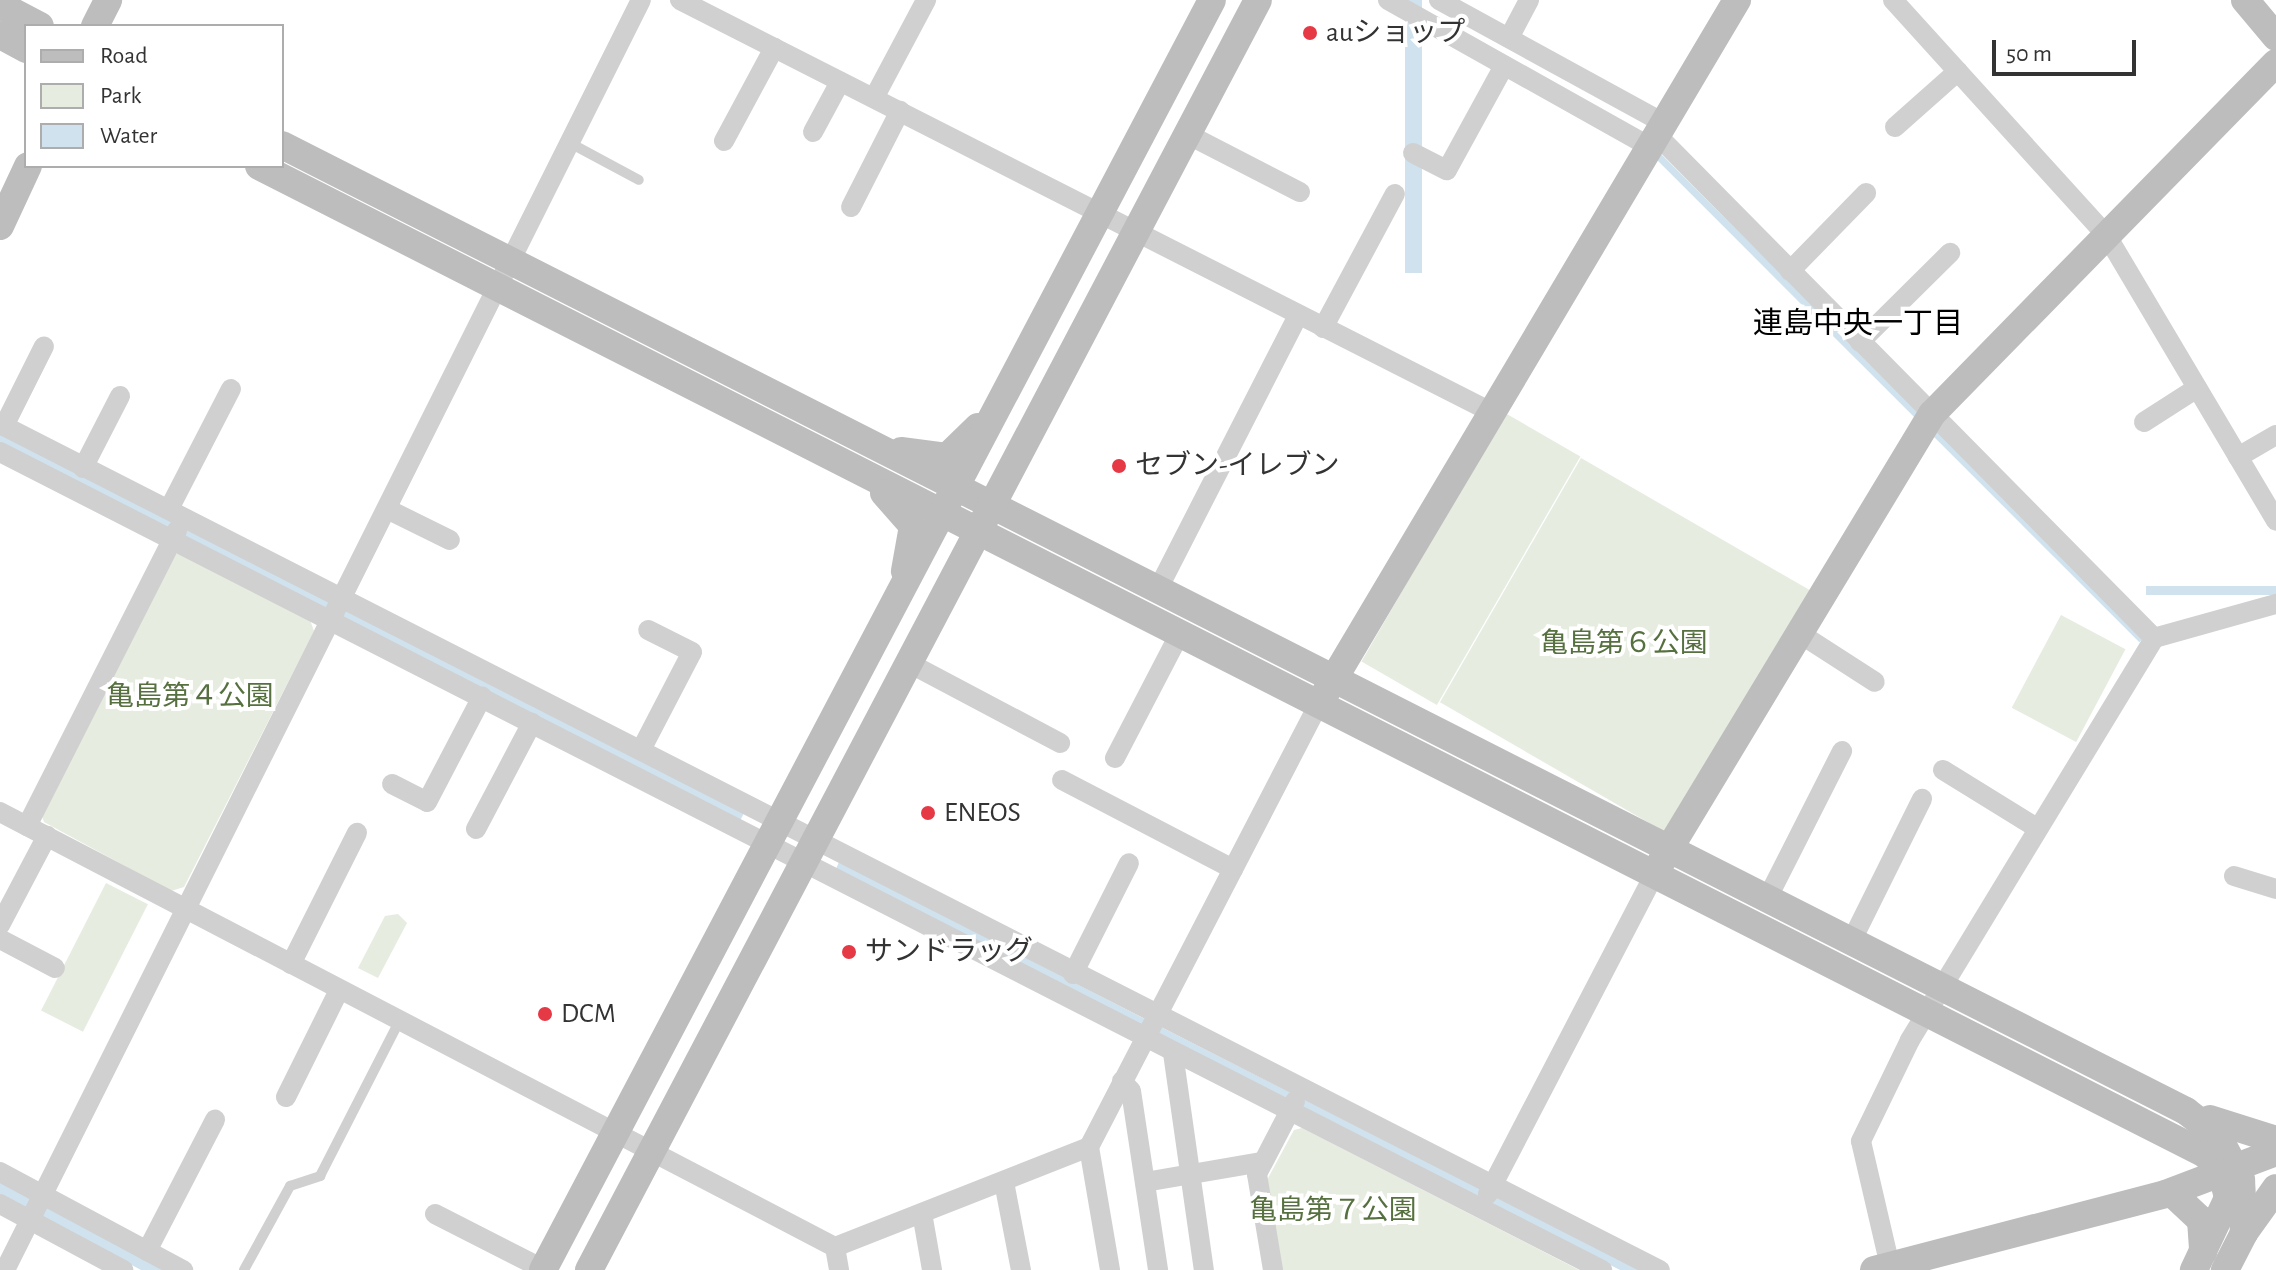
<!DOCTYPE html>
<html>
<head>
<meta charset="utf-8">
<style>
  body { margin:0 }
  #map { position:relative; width:2276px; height:1270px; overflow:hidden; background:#fff; font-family:"Alegreya Sans","Noto Sans JP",sans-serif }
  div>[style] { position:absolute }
  .green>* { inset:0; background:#e6ecdf; transform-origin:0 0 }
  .water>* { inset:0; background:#cfe2ee; transform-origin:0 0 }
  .lane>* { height:10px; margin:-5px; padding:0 5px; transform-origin:5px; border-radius:5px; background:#d0d0d0 }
  .street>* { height:20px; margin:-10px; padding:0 10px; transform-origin:10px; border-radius:10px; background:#d0d0d0 }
  .secondary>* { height:28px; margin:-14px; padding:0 14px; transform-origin:14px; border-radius:14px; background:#bdbdbd }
  .dots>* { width:22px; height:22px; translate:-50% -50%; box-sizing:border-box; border:4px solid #fff; border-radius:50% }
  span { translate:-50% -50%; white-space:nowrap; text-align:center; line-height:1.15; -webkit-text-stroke:8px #fff; paint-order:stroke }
  .poi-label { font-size:28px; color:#333 }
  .left { translate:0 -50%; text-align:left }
  .park-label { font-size:28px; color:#56703f }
  .neighbourhood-label { font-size:30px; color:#000 }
  .legend { position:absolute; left:24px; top:24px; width:260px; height:144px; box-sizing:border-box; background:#fff; border:2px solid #adadad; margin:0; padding:10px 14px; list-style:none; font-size:24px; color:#333 }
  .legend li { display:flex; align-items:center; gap:16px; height:40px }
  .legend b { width:40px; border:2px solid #adadad }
  .scale { position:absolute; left:1992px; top:40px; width:144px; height:36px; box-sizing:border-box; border:4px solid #333; border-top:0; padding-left:10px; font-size:24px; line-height:28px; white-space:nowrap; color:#333; -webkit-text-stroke:6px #fff; paint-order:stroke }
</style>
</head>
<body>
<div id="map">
  <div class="green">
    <i style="left:1505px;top:413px;width:87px;height:287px;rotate:30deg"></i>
    <i style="left:1581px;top:458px;width:267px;height:282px;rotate:30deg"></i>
    <i style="clip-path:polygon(179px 552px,310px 620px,314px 631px,184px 887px,171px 891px,44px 822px,41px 813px,169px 559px)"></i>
    <i style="left:2061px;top:615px;width:73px;height:105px;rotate:28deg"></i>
    <i style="left:106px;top:883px;width:47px;height:143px;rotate:27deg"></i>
    <i style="clip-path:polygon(398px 914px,407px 923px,378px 978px,358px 968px,385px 916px)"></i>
    <i style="clip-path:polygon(1302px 1128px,1579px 1270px,1282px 1270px,1267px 1180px,1294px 1130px)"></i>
  </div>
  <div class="water">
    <i style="left:1405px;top:0;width:17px;height:273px"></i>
    <i style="left:1660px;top:153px;width:685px;height:7px;rotate:45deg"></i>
    <i style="left:0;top:434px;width:835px;height:10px;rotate:27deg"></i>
    <i style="left:2276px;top:586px;width:9px;height:130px;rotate:90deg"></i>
    <i style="clip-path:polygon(839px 862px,1143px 1018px,1641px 1270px,1620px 1270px,835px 871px)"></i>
    <i style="clip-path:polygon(0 1182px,165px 1270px,141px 1270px,0 1194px)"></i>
  </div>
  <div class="lane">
    <i style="left:570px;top:143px;width:78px;rotate:28.2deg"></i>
    <i style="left:244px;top:1270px;width:96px;rotate:-61.3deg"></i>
    <i style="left:290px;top:1186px;width:32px;rotate:-18deg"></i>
    <i style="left:320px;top:1176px;width:175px;rotate:-62.9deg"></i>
  </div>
  <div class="street">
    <i style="left:680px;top:0;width:910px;rotate:26.93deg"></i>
    <i style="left:1388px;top:0;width:298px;rotate:29.3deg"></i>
    <i style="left:1439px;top:0;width:256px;rotate:28.7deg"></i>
    <i style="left:1893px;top:0;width:319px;rotate:47.8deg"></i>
    <i style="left:2107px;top:236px;width:331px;rotate:59.3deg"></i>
    <i style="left:1509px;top:38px;width:43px;rotate:-62.2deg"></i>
    <i style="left:874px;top:98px;width:111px;rotate:-62deg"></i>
    <i style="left:1895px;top:127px;width:84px;rotate:-41.6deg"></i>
    <i style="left:813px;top:132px;width:57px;rotate:-61.6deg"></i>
    <i style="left:1187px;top:134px;width:127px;rotate:27.2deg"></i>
    <i style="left:1657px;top:135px;width:707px;rotate:45.34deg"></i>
    <i style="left:724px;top:141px;width:106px;rotate:-61.7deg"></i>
    <i style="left:1413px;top:153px;width:38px;rotate:27deg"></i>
    <i style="left:1447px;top:170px;width:119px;rotate:-61.3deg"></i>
    <i style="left:851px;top:207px;width:108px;rotate:-63deg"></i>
    <i style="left:1790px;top:271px;width:109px;rotate:-45.7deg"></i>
    <i style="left:1323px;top:328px;width:152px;rotate:-61.8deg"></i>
    <i style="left:1860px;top:342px;width:127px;rotate:-44.7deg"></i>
    <i style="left:2144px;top:422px;width:63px;rotate:-32.7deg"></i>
    <i style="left:0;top:424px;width:1863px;rotate:27.01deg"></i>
    <i style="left:4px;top:426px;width:89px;rotate:-63.4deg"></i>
    <i style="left:0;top:452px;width:1799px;rotate:27.05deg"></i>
    <i style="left:2238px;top:457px;width:44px;rotate:-30.1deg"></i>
    <i style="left:83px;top:468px;width:81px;rotate:-62.8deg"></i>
    <i style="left:169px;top:509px;width:135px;rotate:-62.7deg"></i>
    <i style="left:387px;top:509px;width:70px;rotate:26.2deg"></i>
    <i style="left:1158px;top:589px;width:307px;rotate:-62.9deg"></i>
    <i style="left:1799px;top:633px;width:90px;rotate:32.8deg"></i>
    <i style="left:909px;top:663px;width:171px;rotate:27.9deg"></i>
    <i style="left:641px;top:750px;width:110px;rotate:-62.5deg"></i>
    <i style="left:692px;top:652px;width:49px;rotate:-153.4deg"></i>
    <i style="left:1115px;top:758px;width:139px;rotate:-62.5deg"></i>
    <i style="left:1943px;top:770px;width:110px;rotate:31.7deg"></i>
    <i style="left:1062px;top:780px;width:193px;rotate:27.5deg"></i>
    <i style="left:392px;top:784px;width:39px;rotate:27deg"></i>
    <i style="left:427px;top:802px;width:119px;rotate:-62.4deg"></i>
    <i style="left:0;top:812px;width:942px;rotate:27.52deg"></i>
    <i style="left:835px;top:1247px;width:273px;rotate:-21.5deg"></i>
    <i style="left:27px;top:826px;width:332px;rotate:-63.1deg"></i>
    <i style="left:476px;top:829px;width:120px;rotate:-62.2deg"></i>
    <i style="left:2234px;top:876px;width:44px;rotate:17.2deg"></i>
    <i style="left:1767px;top:899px;width:166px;rotate:-63.1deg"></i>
    <i style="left:0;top:925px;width:101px;rotate:-62.2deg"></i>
    <i style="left:0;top:939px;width:62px;rotate:27.8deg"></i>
    <i style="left:1851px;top:942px;width:160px;rotate:-63.6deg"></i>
    <i style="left:291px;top:964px;width:147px;rotate:-63.3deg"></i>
    <i style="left:1073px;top:974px;width:124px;rotate:-63.2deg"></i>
    <i style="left:1173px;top:1053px;width:219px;rotate:81.9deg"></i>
    <i style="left:1122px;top:1081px;width:13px;rotate:48deg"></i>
    <i style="left:1131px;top:1091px;width:181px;rotate:81.4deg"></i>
    <i style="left:286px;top:1097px;width:119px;rotate:-63.6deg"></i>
    <i style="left:0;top:1172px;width:208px;rotate:28.2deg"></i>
    <i style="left:1004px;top:1182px;width:90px;rotate:79.1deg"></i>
    <i style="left:1145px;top:1182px;width:119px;rotate:-9.7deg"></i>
    <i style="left:1488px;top:1194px;width:360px;rotate:-62.5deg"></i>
    <i style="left:0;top:1204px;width:140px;rotate:28.2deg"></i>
    <i style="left:922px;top:1213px;width:58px;rotate:80deg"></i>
    <i style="left:435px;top:1214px;width:121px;rotate:27deg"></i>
    <i style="left:835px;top:1247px;width:23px;rotate:80deg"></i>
    <i style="left:147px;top:1251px;width:148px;rotate:-62.6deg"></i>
    <i style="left:1890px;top:1266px;width:128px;rotate:-103.1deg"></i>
    <i style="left:1861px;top:1141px;width:112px;rotate:-64.1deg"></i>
    <i style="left:1910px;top:1040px;width:470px;rotate:-58.7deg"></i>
    <i style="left:2154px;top:638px;width:127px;rotate:-15.6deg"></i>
    <i style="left:5px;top:1270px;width:1420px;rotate:-63.4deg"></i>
    <i style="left:1110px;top:1270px;width:125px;rotate:-99.7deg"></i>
    <i style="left:1089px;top:1147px;width:497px;rotate:-62.6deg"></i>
    <i style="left:1273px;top:1270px;width:97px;rotate:-99.5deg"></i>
    <i style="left:1257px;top:1174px;width:82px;rotate:-62.5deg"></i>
  </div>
  <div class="secondary">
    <i style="left:2245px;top:0;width:48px;rotate:50deg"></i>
    <i style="left:0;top:5px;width:45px;rotate:27.7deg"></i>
    <i style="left:95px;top:26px;width:29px;rotate:-63deg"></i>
    <i style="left:0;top:35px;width:30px;rotate:28deg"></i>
    <i style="left:282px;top:145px;width:2135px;rotate:26.9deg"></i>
    <i style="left:2186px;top:1111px;width:41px;rotate:38deg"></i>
    <i style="left:2218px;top:1136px;width:50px;rotate:62.4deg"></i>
    <i style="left:2241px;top:1180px;width:53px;rotate:86.8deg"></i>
    <i style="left:2244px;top:1233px;width:42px;rotate:117.2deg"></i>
    <i style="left:259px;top:166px;width:2182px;rotate:26.92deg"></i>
    <i style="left:2205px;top:1154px;width:23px;rotate:47deg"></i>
    <i style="left:2221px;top:1171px;width:28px;rotate:75deg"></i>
    <i style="left:2228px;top:1198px;width:80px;rotate:115.3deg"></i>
    <i style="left:0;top:226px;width:66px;rotate:-65deg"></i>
    <i style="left:901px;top:451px;width:46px;rotate:7.4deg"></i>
    <i style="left:947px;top:457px;width:43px;rotate:-44.1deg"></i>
    <i style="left:884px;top:493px;width:44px;rotate:48.7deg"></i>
    <i style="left:913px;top:526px;width:46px;rotate:100.1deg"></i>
    <i style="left:1326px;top:692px;width:805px;rotate:-59.29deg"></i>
    <i style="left:1660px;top:864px;width:526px;rotate:-58.85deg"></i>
    <i style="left:1932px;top:414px;width:491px;rotate:-45.6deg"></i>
    <i style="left:2210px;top:1119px;width:69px;rotate:17.7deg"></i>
    <i style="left:2173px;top:1194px;width:38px;rotate:43deg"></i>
    <i style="left:2201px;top:1220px;width:32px;rotate:86deg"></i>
    <i style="left:2244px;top:1233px;width:55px;rotate:-54.6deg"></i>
    <i style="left:543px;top:1270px;width:1435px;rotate:-62.22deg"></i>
    <i style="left:589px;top:1270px;width:1435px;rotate:-62.22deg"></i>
    <i style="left:1874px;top:1270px;width:301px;rotate:-14.6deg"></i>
    <i style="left:2165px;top:1194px;width:119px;rotate:-20.7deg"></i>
  </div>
  <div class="dots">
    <i style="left:1310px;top:33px;background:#e63946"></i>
    <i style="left:1119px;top:466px;background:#e63946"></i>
    <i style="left:928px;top:813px;background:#e63946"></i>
    <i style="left:849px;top:952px;background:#e63946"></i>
    <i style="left:545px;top:1014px;background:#e63946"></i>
  </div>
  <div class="poi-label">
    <span class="left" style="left:1326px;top:33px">auショップ</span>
    <span class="left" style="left:1135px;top:466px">セブン-イレブン</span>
    <span class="left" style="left:944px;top:813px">ENEOS</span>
    <span class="left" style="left:865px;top:952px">サンドラッグ</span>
    <span class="left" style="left:561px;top:1014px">DCM</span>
  </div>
  <div class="park-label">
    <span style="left:1624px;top:644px">亀島第６公園</span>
    <span style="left:190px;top:697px">亀島第４公園</span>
    <span style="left:1333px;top:1211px">亀島第７公園</span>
  </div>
  <div class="neighbourhood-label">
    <span style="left:1858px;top:324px">連島中央一丁目</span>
  </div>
  <ul class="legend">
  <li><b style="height:10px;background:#bdbdbd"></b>Road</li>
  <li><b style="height:22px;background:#e6ecdf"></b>Park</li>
  <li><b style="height:22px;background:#cfe2ee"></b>Water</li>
  </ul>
  <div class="scale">50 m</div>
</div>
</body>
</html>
